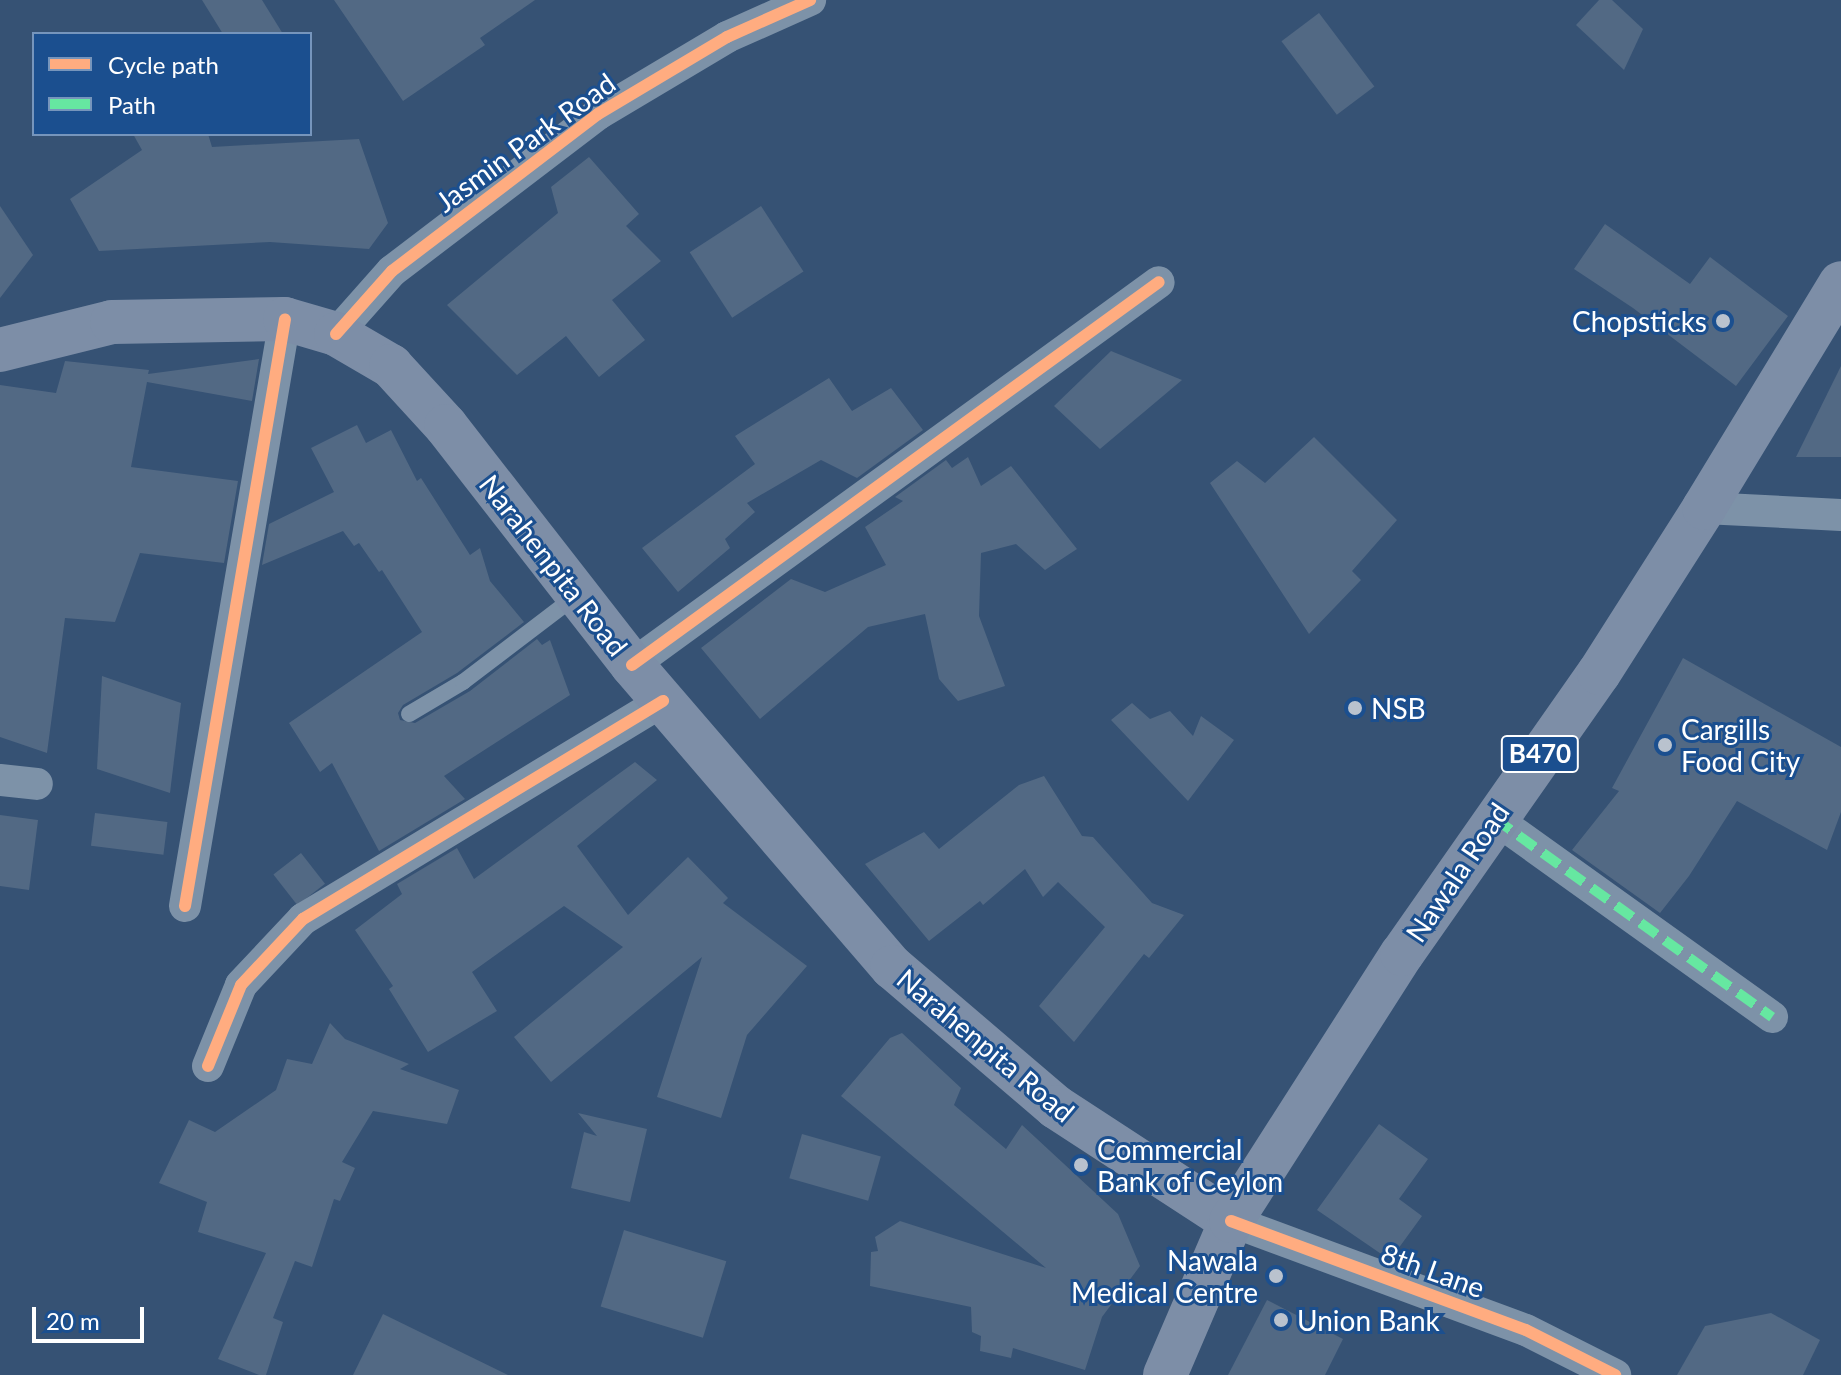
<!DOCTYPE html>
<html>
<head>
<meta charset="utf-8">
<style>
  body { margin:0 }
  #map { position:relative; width:1841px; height:1375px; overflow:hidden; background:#365274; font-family:Lato,sans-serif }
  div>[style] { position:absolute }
  .building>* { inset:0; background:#526984; transform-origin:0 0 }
  .lane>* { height:16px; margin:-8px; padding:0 8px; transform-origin:8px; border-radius:8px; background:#7d92a8 }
  .street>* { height:32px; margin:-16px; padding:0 16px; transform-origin:16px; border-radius:16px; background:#7d92a8 }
  .primary>* { height:44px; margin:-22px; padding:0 22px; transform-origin:22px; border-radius:22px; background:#7d8ea7 }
  .quiet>* { height:10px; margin-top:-5px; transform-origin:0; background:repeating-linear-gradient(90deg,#66e7a1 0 20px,transparent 0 30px) }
  .cycleway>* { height:12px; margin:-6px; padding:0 6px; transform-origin:6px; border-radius:6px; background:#ffac80 }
  .dots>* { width:22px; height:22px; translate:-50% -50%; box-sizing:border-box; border:4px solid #1b4f8f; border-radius:50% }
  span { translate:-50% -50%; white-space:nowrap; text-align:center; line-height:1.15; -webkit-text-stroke:6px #1b4f8f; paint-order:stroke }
  .shield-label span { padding:2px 6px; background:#1b4f8f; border:2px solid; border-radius:6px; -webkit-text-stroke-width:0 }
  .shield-label { font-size:26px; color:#fff; font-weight:700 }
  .street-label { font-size:28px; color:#fff }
  .poi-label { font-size:28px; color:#fff }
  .right { translate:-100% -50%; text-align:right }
  .left { translate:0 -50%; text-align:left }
  .legend { position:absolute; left:32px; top:32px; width:280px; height:104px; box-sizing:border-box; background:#1b4f8f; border:2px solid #7695bc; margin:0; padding:10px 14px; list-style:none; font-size:24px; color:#fff }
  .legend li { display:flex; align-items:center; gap:16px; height:40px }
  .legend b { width:40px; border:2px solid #7695bc }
  .scale { position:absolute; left:32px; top:1307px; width:112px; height:36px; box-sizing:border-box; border:4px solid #fff; border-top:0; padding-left:10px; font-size:24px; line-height:28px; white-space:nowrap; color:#fff; -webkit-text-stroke:6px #1b4f8f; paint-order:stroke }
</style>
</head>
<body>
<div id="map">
  <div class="building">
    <i style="clip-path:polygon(202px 0,262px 0,283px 34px,223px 34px)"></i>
    <i style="clip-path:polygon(334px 0,535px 0,480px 38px,485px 45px,403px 101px)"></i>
    <i style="clip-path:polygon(1599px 0,1612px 0,1643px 29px,1624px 70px,1576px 25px)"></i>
    <i style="left:1319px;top:13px;width:92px;height:47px;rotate:53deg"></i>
    <i style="clip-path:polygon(133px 134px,208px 134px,212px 147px,359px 139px,388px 223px,369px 249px,270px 242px,99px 251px,70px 199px,142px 150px)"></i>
    <i style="clip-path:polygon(589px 157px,639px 214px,626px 226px,661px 261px,612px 300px,645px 340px,599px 377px,566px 336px,517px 375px,447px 305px,558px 213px,551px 187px)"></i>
    <i style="clip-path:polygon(0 206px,33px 255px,0 298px)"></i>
    <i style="left:761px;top:206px;width:78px;height:85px;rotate:57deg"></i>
    <i style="clip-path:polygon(1605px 224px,1690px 284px,1710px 257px,1788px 316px,1736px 386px,1633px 308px,1574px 269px)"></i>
    <i style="clip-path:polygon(1111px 351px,1182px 380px,1100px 449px,1054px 406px)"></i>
    <i style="clip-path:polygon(259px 359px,252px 401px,147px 382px,131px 467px,238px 481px,224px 563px,140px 553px,115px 622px,65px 618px,47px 753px,0 737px,0 385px,56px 393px,65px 361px,149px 370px,148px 374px)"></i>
    <i style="clip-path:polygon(1841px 366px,1841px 457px,1796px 457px)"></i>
    <i style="clip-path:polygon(829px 378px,852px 411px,891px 388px,923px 430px,857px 478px,821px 460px,747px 503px,755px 512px,725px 539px,730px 548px,678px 592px,642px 548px,755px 464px,735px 436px)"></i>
    <i style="clip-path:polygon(357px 425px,366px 443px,391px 430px,417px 481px,421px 478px,470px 555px,480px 548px,490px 581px,524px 622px,457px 673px,403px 705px,398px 713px,400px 720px,415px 723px,470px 691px,537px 639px,542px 645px,550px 640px,570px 695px,444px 776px,465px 799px,379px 851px,332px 763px,320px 772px,289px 723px,422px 632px,382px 570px,379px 572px,359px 543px,354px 546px,343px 531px,262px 565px,269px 524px,334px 492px,311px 448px)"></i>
    <i style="clip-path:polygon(1314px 437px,1397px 520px,1352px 571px,1361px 580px,1309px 634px,1210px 483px,1237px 461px,1265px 483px)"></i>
    <i style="clip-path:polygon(968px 457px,981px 486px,1011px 466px,1077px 549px,1045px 570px,1016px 544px,981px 553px,979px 616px,1005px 686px,958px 701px,939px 679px,925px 614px,868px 627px,760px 719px,701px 648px,791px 579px,825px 592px,886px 565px,865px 527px,903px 501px,895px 497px,946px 460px,952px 468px)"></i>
    <i style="clip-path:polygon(1683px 658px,1841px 747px,1841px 812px,1827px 850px,1737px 801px,1689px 876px,1660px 913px,1572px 850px,1619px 791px,1612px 788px)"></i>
    <i style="clip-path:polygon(102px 676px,181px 703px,170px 793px,97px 769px)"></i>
    <i style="clip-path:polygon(1132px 703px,1150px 719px,1170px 711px,1193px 736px,1201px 716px,1234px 740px,1188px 801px,1111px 720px)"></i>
    <i style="clip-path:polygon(635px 762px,657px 780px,577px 846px,628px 915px,688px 857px,728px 898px,723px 903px,807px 966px,747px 1035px,721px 1118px,657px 1097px,702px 957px,551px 1082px,514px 1037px,623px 947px,564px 906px,472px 972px,497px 1011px,428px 1052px,389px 989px,393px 986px,355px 930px,402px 894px,397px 884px,457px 848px,474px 879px)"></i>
    <i style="clip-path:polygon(1044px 776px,1082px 836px,1093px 837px,1152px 903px,1184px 915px,1149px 958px,1144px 954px,1074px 1042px,1039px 1006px,1105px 927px,1058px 882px,1043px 897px,1025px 869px,983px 905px,980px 901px,929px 941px,865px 864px,924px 832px,939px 849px,1019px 785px)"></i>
    <i style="left:95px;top:813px;width:73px;height:33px;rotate:7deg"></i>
    <i style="clip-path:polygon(0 815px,38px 820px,29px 890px,0 886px)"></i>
    <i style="left:301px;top:853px;width:39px;height:35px;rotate:52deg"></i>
    <i style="clip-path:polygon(330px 1023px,345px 1039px,409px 1064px,400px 1069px,459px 1090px,447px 1124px,373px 1111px,342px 1162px,355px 1168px,340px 1201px,334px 1199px,312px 1267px,295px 1261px,273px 1318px,283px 1322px,266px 1375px,259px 1375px,218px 1359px,266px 1253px,198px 1232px,207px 1202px,159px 1183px,189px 1120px,215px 1132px,276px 1090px,287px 1059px,312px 1064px)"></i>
    <i style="clip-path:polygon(902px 1033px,961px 1088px,954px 1105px,1006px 1149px,1022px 1125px,1118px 1214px,1140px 1266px,1102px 1317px,1085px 1370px,1013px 1348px,1011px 1358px,980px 1351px,981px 1336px,972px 1332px,971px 1307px,870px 1286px,871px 1252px,878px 1251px,875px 1237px,900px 1221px,1046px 1268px,841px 1096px,890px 1038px)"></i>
    <i style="clip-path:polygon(578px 1113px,647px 1129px,630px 1202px,571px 1188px,584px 1132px,597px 1136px)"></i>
    <i style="clip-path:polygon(1379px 1124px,1428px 1159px,1399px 1199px,1422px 1216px,1390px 1260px,1317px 1210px)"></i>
    <i style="left:802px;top:1134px;width:82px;height:46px;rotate:16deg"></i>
    <i style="left:624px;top:1230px;width:107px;height:80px;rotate:17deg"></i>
    <i style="clip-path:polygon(1267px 1300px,1343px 1339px,1325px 1375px,1228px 1375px)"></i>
    <i style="clip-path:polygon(1771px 1313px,1820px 1340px,1803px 1375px,1677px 1375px,1705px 1326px)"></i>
    <i style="clip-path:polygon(383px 1314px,508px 1375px,353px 1375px)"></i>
  </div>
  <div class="lane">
    <i style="left:409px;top:714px;width:63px;rotate:-30.7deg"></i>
    <i style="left:463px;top:682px;width:143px;rotate:-37.3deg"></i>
  </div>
  <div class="street">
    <i style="left:336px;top:334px;width:84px;rotate:-48.4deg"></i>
    <i style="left:392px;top:271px;width:259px;rotate:-37.3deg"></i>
    <i style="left:598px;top:114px;width:150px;rotate:-30.8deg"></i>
    <i style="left:727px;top:37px;width:91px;rotate:-24deg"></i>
    <i style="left:1704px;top:508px;width:137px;rotate:2.9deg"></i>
    <i style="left:632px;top:665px;width:651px;rotate:-36.01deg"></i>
    <i style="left:0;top:780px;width:37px;rotate:6deg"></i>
    <i style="left:1494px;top:818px;width:342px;rotate:35.6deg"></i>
    <i style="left:185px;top:906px;width:595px;rotate:-80.33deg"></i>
    <i style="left:208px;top:1066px;width:87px;rotate:-67.8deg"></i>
    <i style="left:241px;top:985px;width:91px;rotate:-46.8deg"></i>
    <i style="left:303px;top:919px;width:421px;rotate:-31.2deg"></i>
    <i style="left:1231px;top:1221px;width:314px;rotate:20.3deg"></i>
    <i style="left:1526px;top:1330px;width:100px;rotate:26.8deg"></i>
  </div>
  <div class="primary">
    <i style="left:0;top:350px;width:115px;rotate:-14deg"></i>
    <i style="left:112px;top:322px;width:173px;rotate:-1deg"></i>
    <i style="left:285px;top:319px;width:53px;rotate:16.4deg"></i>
    <i style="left:336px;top:334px;width:64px;rotate:30.2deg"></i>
    <i style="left:391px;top:366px;width:81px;rotate:47.5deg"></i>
    <i style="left:446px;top:426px;width:303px;rotate:52.1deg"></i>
    <i style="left:632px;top:665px;width:399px;rotate:49.3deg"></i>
    <i style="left:892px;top:967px;width:216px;rotate:40.5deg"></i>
    <i style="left:1056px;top:1107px;width:209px;rotate:33.1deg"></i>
    <i style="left:1165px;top:1375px;width:168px;rotate:-66.8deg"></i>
    <i style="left:1231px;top:1221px;width:317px;rotate:-57.4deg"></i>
    <i style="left:1402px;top:954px;width:343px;rotate:-55deg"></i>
    <i style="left:1599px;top:673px;width:196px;rotate:-57.5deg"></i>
    <i style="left:1704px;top:508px;width:263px;rotate:-58.7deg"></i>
  </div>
  <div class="quiet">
    <i style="left:1494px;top:818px;width:342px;rotate:35.6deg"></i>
  </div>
  <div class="cycleway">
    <i style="left:336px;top:334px;width:84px;rotate:-48.4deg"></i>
    <i style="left:392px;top:271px;width:259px;rotate:-37.3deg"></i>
    <i style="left:598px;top:114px;width:150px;rotate:-30.8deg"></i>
    <i style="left:727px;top:37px;width:91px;rotate:-24deg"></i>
    <i style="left:632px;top:665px;width:651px;rotate:-36.01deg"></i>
    <i style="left:185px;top:906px;width:595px;rotate:-80.33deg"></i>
    <i style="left:208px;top:1066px;width:87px;rotate:-67.8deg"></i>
    <i style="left:241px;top:985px;width:91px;rotate:-46.8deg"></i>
    <i style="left:303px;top:919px;width:421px;rotate:-31.2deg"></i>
    <i style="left:1231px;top:1221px;width:314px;rotate:20.3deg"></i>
    <i style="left:1526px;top:1330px;width:100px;rotate:26.8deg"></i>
  </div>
  <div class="dots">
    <i style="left:1723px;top:321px;background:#b9c2ce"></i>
    <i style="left:1355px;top:708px;background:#b9c2ce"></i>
    <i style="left:1665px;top:745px;background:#b9c2ce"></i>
    <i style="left:1081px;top:1165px;background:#b9c2ce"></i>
    <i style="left:1276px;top:1276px;background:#b9c2ce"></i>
    <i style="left:1281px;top:1320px;background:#b9c2ce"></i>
  </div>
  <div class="shield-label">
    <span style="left:1540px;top:754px">B470</span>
  </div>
  <div class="street-label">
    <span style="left:525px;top:142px;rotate:-36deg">Jasmin Park Road</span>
    <span style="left:554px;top:565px;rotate:52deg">Narahenpita Road</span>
    <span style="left:1457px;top:872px;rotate:-56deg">Nawala Road</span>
    <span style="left:986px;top:1045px;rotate:40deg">Narahenpita Road</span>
    <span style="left:1433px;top:1270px;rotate:20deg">8th Lane</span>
  </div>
  <div class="poi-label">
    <span class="right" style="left:1707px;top:321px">Chopsticks</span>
    <span class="left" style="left:1371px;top:708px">NSB</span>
    <span class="left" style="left:1681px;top:745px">Cargills<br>Food City</span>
    <span class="left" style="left:1097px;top:1165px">Commercial<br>Bank of Ceylon</span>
    <span class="right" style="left:1258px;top:1276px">Nawala<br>Medical Centre</span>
    <span class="left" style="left:1297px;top:1320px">Union Bank</span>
  </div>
  <ul class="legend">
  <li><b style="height:10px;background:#ffac80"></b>Cycle path</li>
  <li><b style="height:10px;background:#66e7a1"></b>Path</li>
  </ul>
  <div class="scale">20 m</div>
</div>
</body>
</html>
